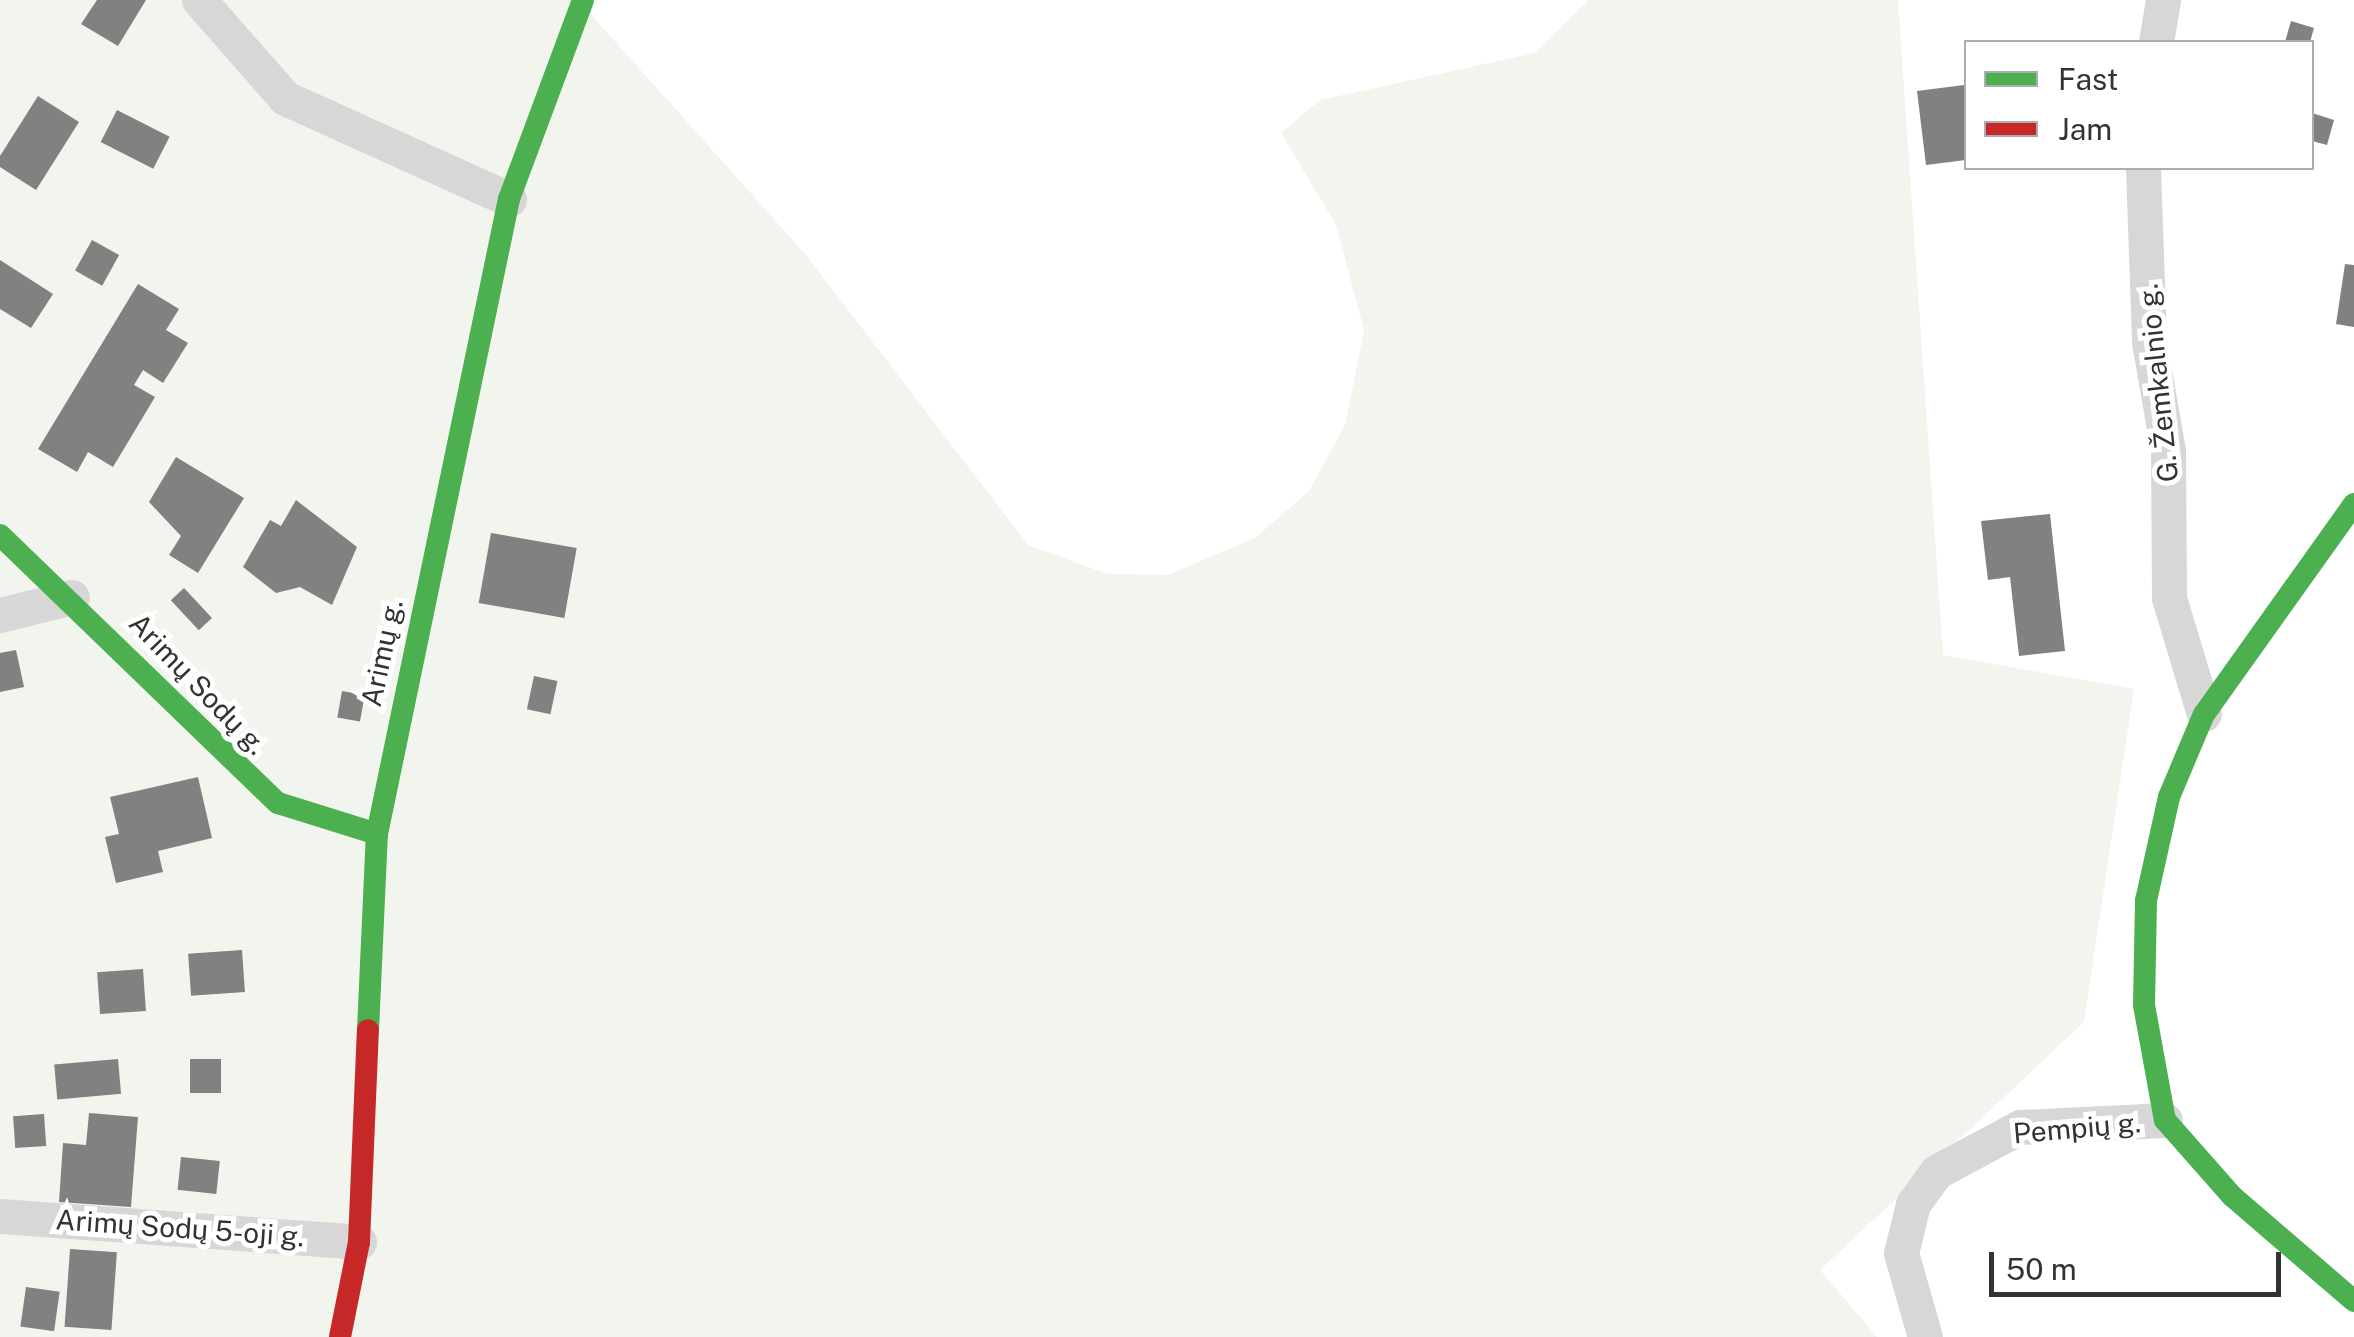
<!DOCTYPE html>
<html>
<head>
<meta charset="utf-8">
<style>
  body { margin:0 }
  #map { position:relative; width:2354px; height:1337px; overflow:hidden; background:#fff; font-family:"Public Sans",sans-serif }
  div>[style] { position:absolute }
  .green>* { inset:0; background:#f1f5ed }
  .building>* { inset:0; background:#818181; transform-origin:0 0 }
  .street>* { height:35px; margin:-17.5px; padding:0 17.5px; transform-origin:17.5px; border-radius:17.5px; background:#d7d7d7 }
  .fast>* { height:22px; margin:-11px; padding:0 11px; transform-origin:11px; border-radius:11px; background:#4caf50 }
  .jam>* { height:22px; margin:-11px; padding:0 11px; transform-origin:11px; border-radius:11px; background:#c62828 }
  span { translate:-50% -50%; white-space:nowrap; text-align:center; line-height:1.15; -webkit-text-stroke:10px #fff; paint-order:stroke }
  .street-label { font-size:28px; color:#333 }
  .legend { position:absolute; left:1964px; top:40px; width:350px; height:130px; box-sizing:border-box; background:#fff; border:2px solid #adadad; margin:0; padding:12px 18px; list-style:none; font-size:30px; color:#333 }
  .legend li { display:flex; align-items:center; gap:20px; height:50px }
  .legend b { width:50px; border:2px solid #adadad }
  .scale { position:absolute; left:1989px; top:1252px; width:292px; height:45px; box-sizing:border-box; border:5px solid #333; border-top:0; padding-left:12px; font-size:30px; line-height:35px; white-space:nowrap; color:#333; -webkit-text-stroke:8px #fff; paint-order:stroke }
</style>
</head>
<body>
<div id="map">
  <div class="green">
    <i style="clip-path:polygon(0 0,578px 0,806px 255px,1028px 545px,1108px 574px,1168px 575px,1255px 538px,1309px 491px,1345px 425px,1364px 330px,1336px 225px,1281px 133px,1320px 100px,1535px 53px,1589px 0,1898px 0,1943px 655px,2134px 689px,2084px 1022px,1820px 1270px,1877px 1337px,0 1337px)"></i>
  </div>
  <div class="building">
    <i style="clip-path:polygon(97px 0,146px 0,118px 46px,81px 24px)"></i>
    <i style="clip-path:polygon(2291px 21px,2314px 28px,2310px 42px,2285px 42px)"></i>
    <i style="clip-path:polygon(1964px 85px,1966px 160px,1926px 165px,1917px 91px)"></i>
    <i style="clip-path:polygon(38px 96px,79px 122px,36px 190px,0 167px,0 156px)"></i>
    <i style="left:117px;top:110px;width:59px;height:36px;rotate:27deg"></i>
    <i style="clip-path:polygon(2312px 113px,2334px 120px,2327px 145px,2312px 141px)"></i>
    <i style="left:92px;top:240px;width:31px;height:35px;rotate:29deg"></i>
    <i style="clip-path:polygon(0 260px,53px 294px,31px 328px,0 309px)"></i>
    <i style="clip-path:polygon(2345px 264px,2354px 265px,2354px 327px,2336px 324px)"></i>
    <i style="clip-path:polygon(138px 284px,179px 309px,166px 330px,188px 343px,163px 383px,143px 370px,134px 385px,155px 397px,113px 467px,88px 452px,77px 472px,38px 449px)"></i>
    <i style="clip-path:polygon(176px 457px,244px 498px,198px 573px,169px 555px,181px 536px,149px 502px)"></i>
    <i style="clip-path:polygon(296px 500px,357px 547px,332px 605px,300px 587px,276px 593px,243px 567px,270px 520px,281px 526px)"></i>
    <i style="clip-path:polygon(2050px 514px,2065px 651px,2019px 656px,2010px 577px,1988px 580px,1981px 521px)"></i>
    <i style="left:491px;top:533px;width:87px;height:71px;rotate:10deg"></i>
    <i style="left:184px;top:588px;width:41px;height:18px;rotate:47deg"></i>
    <i style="clip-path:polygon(16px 650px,24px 687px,0 692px,0 653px)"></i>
    <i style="left:534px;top:676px;width:24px;height:34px;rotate:12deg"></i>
    <i style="left:342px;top:691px;width:23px;height:27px;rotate:10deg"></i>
    <i style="clip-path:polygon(198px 777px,212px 838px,158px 851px,163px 872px,116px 883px,105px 837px,119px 834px,110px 797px)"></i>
    <i style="left:242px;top:950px;width:42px;height:54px;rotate:86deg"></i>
    <i style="left:143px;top:969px;width:42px;height:46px;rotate:86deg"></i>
    <i style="left:118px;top:1059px;width:35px;height:64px;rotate:85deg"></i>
    <i style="left:190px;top:1059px;width:31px;height:34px"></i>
    <i style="clip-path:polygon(89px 1113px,138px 1117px,131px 1207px,59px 1202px,63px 1143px,86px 1145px)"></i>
    <i style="left:44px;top:1114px;width:32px;height:31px;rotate:86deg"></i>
    <i style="left:181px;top:1157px;width:39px;height:33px;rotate:6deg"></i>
    <i style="left:70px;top:1249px;width:47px;height:78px;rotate:4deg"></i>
    <i style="left:26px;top:1287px;width:34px;height:40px;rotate:8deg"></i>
  </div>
  <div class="street">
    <i style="left:199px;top:0;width:130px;rotate:48.7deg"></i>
    <i style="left:285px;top:98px;width:246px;rotate:24.3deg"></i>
    <i style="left:2156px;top:42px;width:43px;rotate:-80.5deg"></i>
    <i style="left:2143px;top:168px;width:174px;rotate:88deg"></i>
    <i style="left:2149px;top:342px;width:111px;rotate:80.1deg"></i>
    <i style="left:2168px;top:451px;width:147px;rotate:89.6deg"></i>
    <i style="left:2169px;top:598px;width:121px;rotate:73.2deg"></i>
    <i style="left:0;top:615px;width:74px;rotate:-14deg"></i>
    <i style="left:0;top:1216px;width:360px;rotate:4.1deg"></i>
    <i style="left:1925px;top:1337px;width:87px;rotate:-105.9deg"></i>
    <i style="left:1901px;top:1253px;width:50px;rotate:-76.2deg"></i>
    <i style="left:1913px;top:1204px;width:39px;rotate:-54deg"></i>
    <i style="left:1936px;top:1172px;width:95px;rotate:-28.2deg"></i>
    <i style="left:2020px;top:1127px;width:145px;rotate:-2.8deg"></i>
  </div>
  <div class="fast">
    <i style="left:2354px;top:504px;width:258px;rotate:125.5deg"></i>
    <i style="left:2204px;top:714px;width:90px;rotate:112.9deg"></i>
    <i style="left:2169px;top:797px;width:107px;rotate:102.5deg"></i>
    <i style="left:2146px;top:901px;width:104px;rotate:91.1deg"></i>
    <i style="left:2144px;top:1005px;width:117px;rotate:79.7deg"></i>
    <i style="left:2165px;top:1120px;width:101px;rotate:48.6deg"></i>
    <i style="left:2232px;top:1196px;width:161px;rotate:40.7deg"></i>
    <i style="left:0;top:535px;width:386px;rotate:44deg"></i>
    <i style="left:278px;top:803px;width:104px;rotate:17.4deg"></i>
    <i style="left:368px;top:1030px;width:196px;rotate:-87.4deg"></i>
    <i style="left:377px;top:834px;width:649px;rotate:-78.26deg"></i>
    <i style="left:509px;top:199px;width:212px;rotate:-69.6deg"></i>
  </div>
  <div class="jam">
    <i style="left:340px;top:1337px;width:97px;rotate:-78.7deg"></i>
    <i style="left:359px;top:1242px;width:212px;rotate:-87.6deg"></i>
  </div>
  <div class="street-label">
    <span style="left:2158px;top:383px;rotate:-96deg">G. Žemkalnio g.</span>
    <span style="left:382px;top:653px;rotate:-78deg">Arimų g.</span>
    <span style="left:198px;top:684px;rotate:46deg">Arimų Sodų g.</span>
    <span style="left:2077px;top:1128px;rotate:-5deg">Pempių g.</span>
    <span style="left:180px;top:1228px;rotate:4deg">Arimų Sodų 5-oji g.</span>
  </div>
  <ul class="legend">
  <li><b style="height:12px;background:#4caf50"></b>Fast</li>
  <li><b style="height:12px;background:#c62828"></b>Jam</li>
  </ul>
  <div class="scale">50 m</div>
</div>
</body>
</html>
